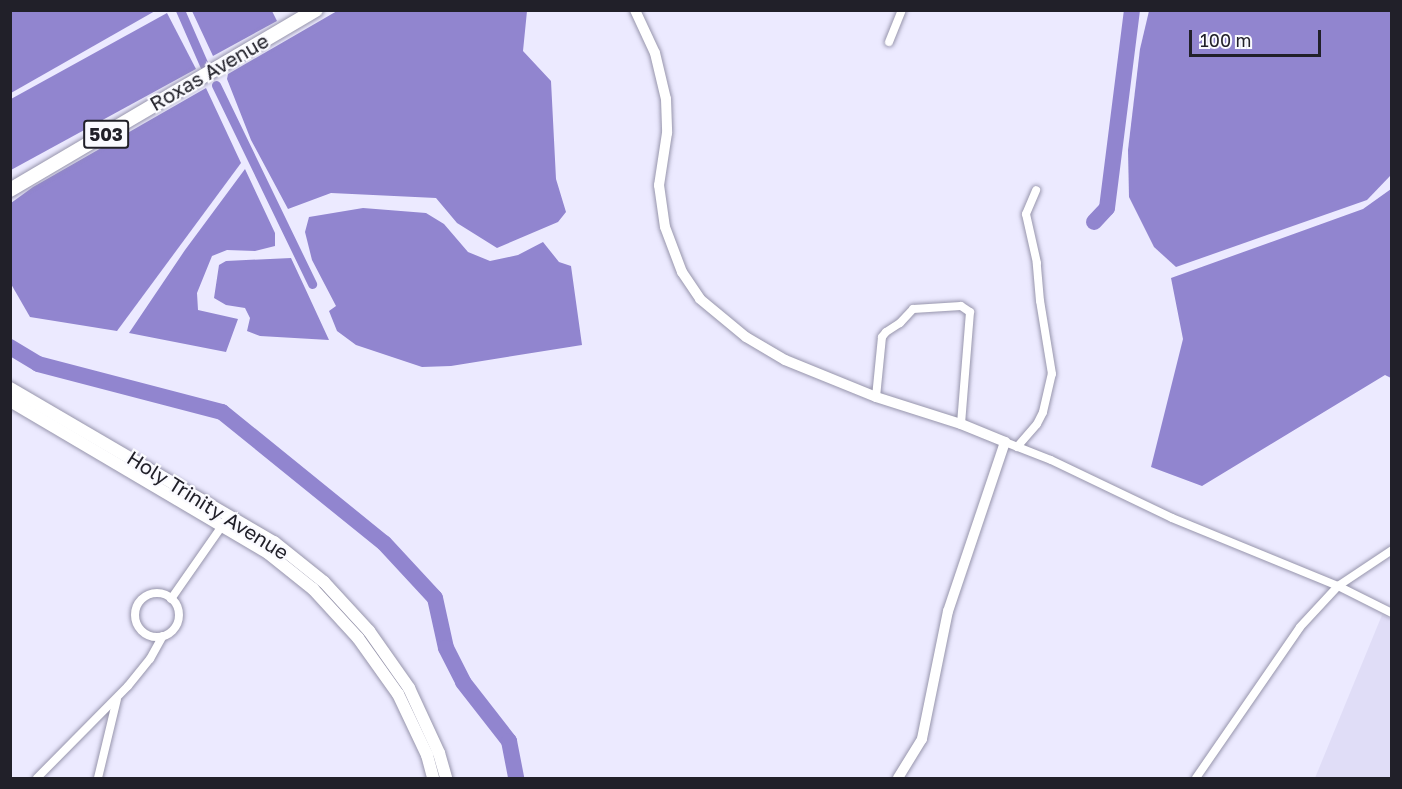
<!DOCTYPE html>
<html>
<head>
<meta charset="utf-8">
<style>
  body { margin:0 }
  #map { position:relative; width:1402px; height:789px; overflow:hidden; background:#eceaff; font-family:"Golos Text",sans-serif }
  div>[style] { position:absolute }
  .built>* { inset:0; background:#e0ddf7 }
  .water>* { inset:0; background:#9185cf }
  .canal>* { height:9px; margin:-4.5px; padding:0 4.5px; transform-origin:4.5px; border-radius:4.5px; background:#9185cf }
  .river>* { height:16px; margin:-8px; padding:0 8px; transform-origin:8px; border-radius:8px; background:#9185cf }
  .roads { filter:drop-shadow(0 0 2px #9795ac) drop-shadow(0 0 2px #9795ac) }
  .minor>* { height:8px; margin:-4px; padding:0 4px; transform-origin:4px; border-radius:4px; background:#fff }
  .minor>.ring { margin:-4px; padding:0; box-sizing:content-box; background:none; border:8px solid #fff; border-radius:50% }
  .tertiary>* { height:10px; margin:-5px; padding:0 5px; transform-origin:5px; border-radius:5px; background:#fff }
  .secondary>* { height:12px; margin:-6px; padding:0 6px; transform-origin:6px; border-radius:6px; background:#fff }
  .primary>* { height:14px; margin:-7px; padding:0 7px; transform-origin:7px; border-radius:7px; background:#fff }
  span { translate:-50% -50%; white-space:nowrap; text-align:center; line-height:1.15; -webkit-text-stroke:4.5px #fafaff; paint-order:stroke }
  .shield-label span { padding:2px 4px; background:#fafaff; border:2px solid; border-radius:4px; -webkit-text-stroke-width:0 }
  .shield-label { font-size:18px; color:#212029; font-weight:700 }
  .street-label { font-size:20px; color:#212029 }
  .frame { position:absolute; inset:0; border:12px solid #212029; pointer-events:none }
  .scale { position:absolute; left:1189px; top:30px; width:132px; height:27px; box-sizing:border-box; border:3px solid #212029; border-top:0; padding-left:8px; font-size:18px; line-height:21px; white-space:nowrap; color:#212029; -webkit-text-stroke:4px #fafaff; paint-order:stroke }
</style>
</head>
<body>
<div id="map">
  <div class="built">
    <i style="clip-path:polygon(1382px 615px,1391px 619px,1391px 778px,1315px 778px)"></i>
  </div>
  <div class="water">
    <i style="clip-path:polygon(11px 10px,155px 10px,155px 11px,11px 93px)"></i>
    <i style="clip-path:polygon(192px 11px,272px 11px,277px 21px,213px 56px)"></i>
    <i style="clip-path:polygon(337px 11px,527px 11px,523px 51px,551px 81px,556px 179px,566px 212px,558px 222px,497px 248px,457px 223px,436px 198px,331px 193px,288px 209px,251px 140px,227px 79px,228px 74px)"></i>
    <i style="clip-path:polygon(1149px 11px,1391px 11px,1391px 175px,1367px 200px,1176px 267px,1154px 247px,1129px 197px,1128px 150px,1140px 49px)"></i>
    <i style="clip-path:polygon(167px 13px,196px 69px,11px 170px,11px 99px)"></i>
    <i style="clip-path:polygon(206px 88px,241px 163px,117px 331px,30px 317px,11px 284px,11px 203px,33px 187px)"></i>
    <i style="clip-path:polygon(245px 169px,275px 233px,275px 246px,255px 251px,227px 250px,212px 256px,197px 293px,198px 310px,238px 319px,226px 352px,129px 333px,185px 250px)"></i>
    <i style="clip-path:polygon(1391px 189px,1391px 378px,1385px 375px,1202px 486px,1151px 467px,1183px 339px,1171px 278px,1363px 209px)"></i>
    <i style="clip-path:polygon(363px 208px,426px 213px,444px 224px,468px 252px,490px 261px,518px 255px,543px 242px,559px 262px,571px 266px,582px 345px,451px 366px,422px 367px,356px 345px,337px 331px,329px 311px,336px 306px,312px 260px,305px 232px,309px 217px)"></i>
    <i style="clip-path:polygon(291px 258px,305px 288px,329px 340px,260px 336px,247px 331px,250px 318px,245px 308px,226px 305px,214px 298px,219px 265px,226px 261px)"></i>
  </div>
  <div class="canal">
    <i style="left:180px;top:10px;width:60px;rotate:66.4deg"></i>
    <i style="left:216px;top:85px;width:221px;rotate:64.2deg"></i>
  </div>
  <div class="river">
    <i style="left:1094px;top:222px;width:19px;rotate:-47deg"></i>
    <i style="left:1107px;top:208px;width:200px;rotate:-82.8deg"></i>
    <i style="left:10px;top:347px;width:33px;rotate:31deg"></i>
    <i style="left:38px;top:364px;width:190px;rotate:14.6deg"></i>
    <i style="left:222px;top:412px;width:208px;rotate:39deg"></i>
    <i style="left:384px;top:543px;width:75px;rotate:47.2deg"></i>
    <i style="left:435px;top:598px;width:51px;rotate:77.6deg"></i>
    <i style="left:446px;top:648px;width:38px;rotate:63deg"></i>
    <i style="left:463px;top:682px;width:75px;rotate:52.1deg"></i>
    <i style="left:509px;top:741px;width:38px;rotate:79deg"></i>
  </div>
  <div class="roads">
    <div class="minor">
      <i style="left:889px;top:42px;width:35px;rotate:-68deg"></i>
      <i style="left:876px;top:397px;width:60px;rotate:-84.3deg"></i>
      <i style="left:882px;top:337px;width:6px;rotate:-51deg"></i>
      <i style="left:886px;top:332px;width:17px;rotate:-33deg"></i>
      <i style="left:900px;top:323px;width:19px;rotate:-47deg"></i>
      <i style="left:913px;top:309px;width:48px;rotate:-3.6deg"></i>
      <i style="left:961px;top:306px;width:11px;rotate:34deg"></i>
      <i style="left:970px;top:312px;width:112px;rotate:94.6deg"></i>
      <i style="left:1005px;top:442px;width:49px;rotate:21.4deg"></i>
      <i style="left:1051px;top:460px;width:134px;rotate:25.6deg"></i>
      <i style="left:1172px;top:518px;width:179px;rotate:22.3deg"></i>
      <i style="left:1338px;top:586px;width:60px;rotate:26.6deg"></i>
      <i style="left:1017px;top:447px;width:30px;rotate:-49deg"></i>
      <i style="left:1037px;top:424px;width:13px;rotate:-63deg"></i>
      <i style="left:1043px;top:412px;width:39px;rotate:-77deg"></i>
      <i style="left:1052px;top:374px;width:74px;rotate:-99.3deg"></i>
      <i style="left:1040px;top:301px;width:38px;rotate:-95deg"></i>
      <i style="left:1037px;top:263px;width:50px;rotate:-102.7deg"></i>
      <i style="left:1026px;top:214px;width:26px;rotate:-67deg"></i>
      <i class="ring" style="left:135px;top:593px;width:36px;height:36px"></i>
      <i style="left:171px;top:599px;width:93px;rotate:-55.1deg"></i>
      <i style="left:37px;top:778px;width:129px;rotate:-45.3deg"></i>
      <i style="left:128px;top:686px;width:35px;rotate:-51deg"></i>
      <i style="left:150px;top:659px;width:26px;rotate:-61deg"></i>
      <i style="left:98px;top:778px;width:81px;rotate:-76.5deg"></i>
      <i style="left:1196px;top:778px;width:183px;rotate:-55.4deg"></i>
      <i style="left:1300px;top:627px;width:56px;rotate:-47.2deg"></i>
      <i style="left:1338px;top:586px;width:65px;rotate:-33.7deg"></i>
    </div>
    <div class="tertiary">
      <i style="left:635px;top:10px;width:47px;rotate:65.1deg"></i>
      <i style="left:655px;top:53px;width:47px;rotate:76.6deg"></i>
      <i style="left:666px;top:99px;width:34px;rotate:88deg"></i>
      <i style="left:667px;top:133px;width:53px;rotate:98.7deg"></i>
      <i style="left:659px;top:185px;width:42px;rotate:81.9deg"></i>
      <i style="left:665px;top:227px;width:48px;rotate:69.3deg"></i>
      <i style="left:682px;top:272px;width:32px;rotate:56deg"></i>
      <i style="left:700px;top:299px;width:60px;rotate:39.6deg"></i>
      <i style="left:746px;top:337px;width:45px;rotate:30.5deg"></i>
      <i style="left:785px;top:360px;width:98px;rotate:22.1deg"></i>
      <i style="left:876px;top:397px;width:89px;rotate:17.6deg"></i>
      <i style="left:961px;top:424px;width:48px;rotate:22.2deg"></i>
      <i style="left:1005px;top:442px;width:178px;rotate:108.6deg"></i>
      <i style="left:948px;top:611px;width:131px;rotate:101.5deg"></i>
      <i style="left:922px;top:739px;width:46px;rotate:121.6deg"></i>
    </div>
    <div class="secondary">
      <i style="left:10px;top:388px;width:306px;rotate:30.3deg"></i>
      <i style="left:274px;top:542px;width:64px;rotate:38.7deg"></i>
      <i style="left:324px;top:582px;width:67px;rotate:47.4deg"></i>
      <i style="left:369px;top:631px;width:70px;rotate:54.9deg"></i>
      <i style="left:409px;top:688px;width:72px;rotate:65.2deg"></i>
      <i style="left:439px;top:753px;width:26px;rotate:74deg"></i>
      <i style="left:10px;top:401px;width:299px;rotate:30.5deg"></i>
      <i style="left:268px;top:553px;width:58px;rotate:38.7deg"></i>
      <i style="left:313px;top:589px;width:67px;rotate:47.4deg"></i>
      <i style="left:358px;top:638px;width:69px;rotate:54.5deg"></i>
      <i style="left:398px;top:694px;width:68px;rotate:64.6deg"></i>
      <i style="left:427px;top:755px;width:24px;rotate:75deg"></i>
    </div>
    <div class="primary">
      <i style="left:10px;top:190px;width:355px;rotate:-30.5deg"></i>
    </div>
  </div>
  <div class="shield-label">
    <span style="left:106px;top:134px">503</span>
  </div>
  <div class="street-label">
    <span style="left:209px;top:72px;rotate:-30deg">Roxas Avenue</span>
    <span style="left:208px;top:505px;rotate:32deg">Holy Trinity Avenue</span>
  </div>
  <div class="frame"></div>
  <div class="scale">100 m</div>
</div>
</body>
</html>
